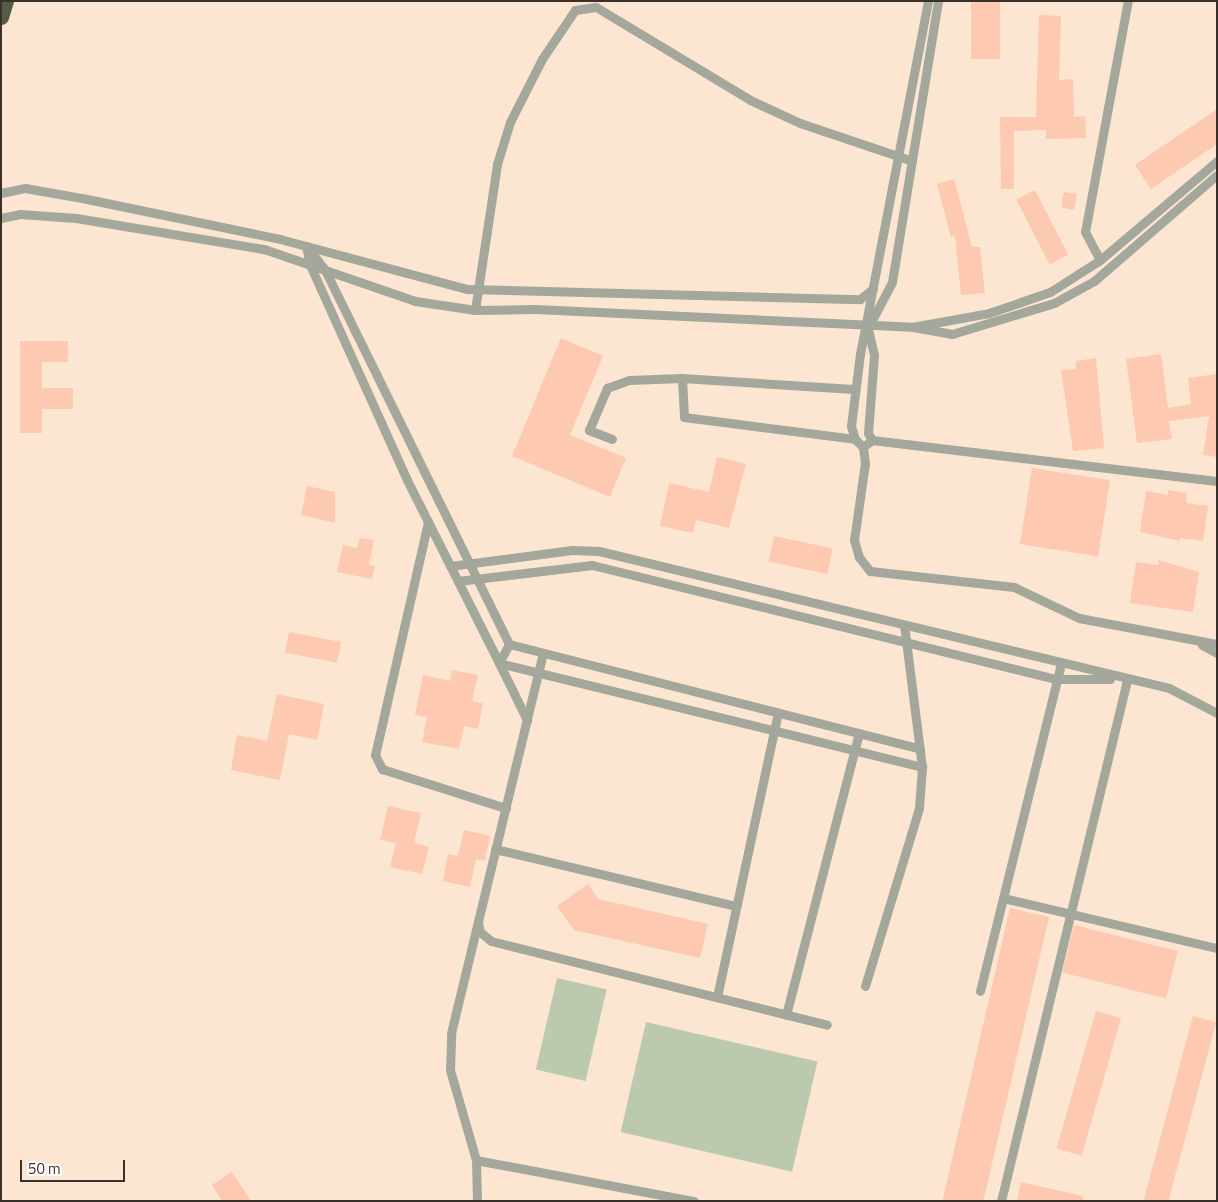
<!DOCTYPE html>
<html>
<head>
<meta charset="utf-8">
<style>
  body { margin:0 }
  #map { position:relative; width:1218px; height:1202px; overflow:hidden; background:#fce5d1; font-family:"Titillium Web",sans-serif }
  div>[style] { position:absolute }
  .green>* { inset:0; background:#bbcaae; transform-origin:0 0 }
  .building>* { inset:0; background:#fdc9b0; transform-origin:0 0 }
  .lane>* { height:9px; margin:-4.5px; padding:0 4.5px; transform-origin:4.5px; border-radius:4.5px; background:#a4a79b }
  .highway>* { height:15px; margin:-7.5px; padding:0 7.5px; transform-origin:7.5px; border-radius:7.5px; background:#555b44 }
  span { translate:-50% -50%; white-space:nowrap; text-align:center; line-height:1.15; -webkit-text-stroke:5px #fff; paint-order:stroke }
  .frame { position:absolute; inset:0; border:2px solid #393029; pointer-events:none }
  .scale { position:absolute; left:20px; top:1160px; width:105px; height:22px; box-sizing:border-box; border:2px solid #393029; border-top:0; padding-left:6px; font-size:15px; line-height:18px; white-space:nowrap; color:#393029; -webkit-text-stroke:4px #fff; paint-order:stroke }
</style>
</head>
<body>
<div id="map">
  <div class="green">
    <i style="left:557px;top:978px;width:51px;height:94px;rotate:13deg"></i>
    <i style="left:646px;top:1022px;width:176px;height:113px;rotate:13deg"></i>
  </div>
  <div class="building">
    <i style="left:971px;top:1px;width:29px;height:58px"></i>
    <i style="clip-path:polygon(1039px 15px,1061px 16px,1059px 80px,1073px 79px,1074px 117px,1085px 116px,1086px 138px,1046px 139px,1046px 130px,1014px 131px,1014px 189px,1001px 189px,1000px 117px,1036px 117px)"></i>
    <i style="clip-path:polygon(1217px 109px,1217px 144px,1151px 189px,1135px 165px)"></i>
    <i style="clip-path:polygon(954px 179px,972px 247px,980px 247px,985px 293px,961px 295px,955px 236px,951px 237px,937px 184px)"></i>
    <i style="left:1035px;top:190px;width:73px;height:21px;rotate:63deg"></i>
    <i style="left:1064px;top:192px;width:13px;height:16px;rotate:9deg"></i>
    <i style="clip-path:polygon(561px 338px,603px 356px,570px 435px,626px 458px,610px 497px,512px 456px)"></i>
    <i style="clip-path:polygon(20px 341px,68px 341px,68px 362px,42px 362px,42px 388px,73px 388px,73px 409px,42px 409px,42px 433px,20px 433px)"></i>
    <i style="clip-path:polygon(1161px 354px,1168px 408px,1191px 404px,1188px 378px,1217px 374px,1217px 457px,1203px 455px,1209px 416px,1169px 421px,1172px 439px,1137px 443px,1126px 359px)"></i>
    <i style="clip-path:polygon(1096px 358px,1104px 448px,1073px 451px,1061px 370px,1076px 369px,1076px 361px)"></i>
    <i style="clip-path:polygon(717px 457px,746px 464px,729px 528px,696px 520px,693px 533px,660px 526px,669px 483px,709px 492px)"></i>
    <i style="left:1032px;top:468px;width:79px;height:77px;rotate:9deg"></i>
    <i style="clip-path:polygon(307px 486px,335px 492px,335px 523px,301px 515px)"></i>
    <i style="clip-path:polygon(1168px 490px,1187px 493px,1186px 503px,1208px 506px,1203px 541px,1180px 538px,1180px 541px,1140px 532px,1146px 491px,1168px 495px)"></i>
    <i style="left:774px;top:536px;width:60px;height:26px;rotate:12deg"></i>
    <i style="clip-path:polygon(360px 538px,374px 540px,369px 565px,375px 566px,372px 579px,337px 572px,343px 545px,357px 548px)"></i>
    <i style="clip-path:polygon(1158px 560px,1199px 572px,1193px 612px,1130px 603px,1136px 562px,1158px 565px)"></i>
    <i style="left:289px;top:632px;width:53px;height:21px;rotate:11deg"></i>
    <i style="clip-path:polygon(452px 670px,478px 675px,472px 701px,483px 703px,478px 729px,464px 726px,459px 749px,422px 742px,427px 717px,415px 715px,423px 675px,450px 681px)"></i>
    <i style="clip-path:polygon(277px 694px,324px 704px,317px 740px,289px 734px,280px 780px,231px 770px,237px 735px,267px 741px)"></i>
    <i style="clip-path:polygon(388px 806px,421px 813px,414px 843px,429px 847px,422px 874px,390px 867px,396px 843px,380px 840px)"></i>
    <i style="clip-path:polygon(464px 830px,490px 836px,485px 861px,476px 859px,470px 887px,443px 881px,448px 854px,458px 856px)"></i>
    <i style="clip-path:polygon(588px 884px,598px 899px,708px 924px,700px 958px,574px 930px,557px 906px)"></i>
    <i style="left:1010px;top:908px;width:40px;height:302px;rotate:13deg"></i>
    <i style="left:1074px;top:925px;width:107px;height:49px;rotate:14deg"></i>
    <i style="left:1096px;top:1011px;width:26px;height:143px;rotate:16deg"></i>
    <i style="left:1193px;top:1016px;width:24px;height:190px;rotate:15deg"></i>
    <i style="clip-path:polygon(232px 1172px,251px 1201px,222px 1201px,212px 1185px)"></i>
    <i style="clip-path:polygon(1021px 1182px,1083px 1196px,1083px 1201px,1017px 1201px)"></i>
  </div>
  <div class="lane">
    <i style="left:1px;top:193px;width:25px;rotate:-12deg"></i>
    <i style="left:25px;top:188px;width:58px;rotate:10deg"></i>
    <i style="left:82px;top:198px;width:202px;rotate:11.7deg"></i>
    <i style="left:280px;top:239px;width:194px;rotate:15deg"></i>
    <i style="left:467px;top:289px;width:393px;rotate:1.5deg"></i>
    <i style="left:860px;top:299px;width:16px;rotate:-38deg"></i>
    <i style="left:1px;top:218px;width:19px;rotate:-12deg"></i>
    <i style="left:20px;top:214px;width:56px;rotate:4.1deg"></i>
    <i style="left:76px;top:218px;width:191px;rotate:9.4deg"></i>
    <i style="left:264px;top:249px;width:160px;rotate:19deg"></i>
    <i style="left:415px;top:301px;width:61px;rotate:8.5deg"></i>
    <i style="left:475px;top:310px;width:60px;rotate:-1deg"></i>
    <i style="left:535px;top:309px;width:377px;rotate:2.7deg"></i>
    <i style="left:912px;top:327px;width:78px;rotate:-10.3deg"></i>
    <i style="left:989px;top:313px;width:65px;rotate:-19deg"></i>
    <i style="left:1050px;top:292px;width:59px;rotate:-32.6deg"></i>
    <i style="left:1100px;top:260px;width:153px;rotate:-40.2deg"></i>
    <i style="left:306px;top:246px;width:19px;rotate:78deg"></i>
    <i style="left:310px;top:265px;width:236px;rotate:65.7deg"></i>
    <i style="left:407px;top:480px;width:205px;rotate:63.3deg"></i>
    <i style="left:499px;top:663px;width:436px;rotate:13.8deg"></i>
    <i style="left:308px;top:248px;width:28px;rotate:52deg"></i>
    <i style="left:325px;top:270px;width:417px;rotate:63.8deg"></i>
    <i style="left:509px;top:644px;width:424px;rotate:14.3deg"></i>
    <i style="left:1100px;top:260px;width:32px;rotate:-118deg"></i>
    <i style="left:1085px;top:232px;width:235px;rotate:-79.5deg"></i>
    <i style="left:475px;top:310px;width:148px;rotate:-81.4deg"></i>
    <i style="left:497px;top:164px;width:44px;rotate:-72.8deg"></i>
    <i style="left:510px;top:122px;width:71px;rotate:-63.1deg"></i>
    <i style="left:542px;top:59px;width:59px;rotate:-56deg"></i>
    <i style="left:575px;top:10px;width:21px;rotate:-8deg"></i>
    <i style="left:596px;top:7px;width:180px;rotate:31.1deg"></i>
    <i style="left:750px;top:100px;width:55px;rotate:24.7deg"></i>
    <i style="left:800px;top:123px;width:118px;rotate:18.7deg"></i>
    <i style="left:913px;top:327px;width:40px;rotate:10deg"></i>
    <i style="left:952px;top:334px;width:107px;rotate:-16.9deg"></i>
    <i style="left:1054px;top:303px;width:46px;rotate:-28.8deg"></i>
    <i style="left:1094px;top:281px;width:162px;rotate:-40.8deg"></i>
    <i style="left:682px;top:378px;width:39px;rotate:87deg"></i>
    <i style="left:684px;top:417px;width:172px;rotate:7.3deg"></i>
    <i style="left:855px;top:439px;width:11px;rotate:45deg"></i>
    <i style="left:863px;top:447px;width:16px;rotate:83deg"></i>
    <i style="left:865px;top:463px;width:78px;rotate:98.1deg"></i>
    <i style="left:854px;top:540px;width:18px;rotate:74deg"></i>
    <i style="left:859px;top:557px;width:18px;rotate:52deg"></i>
    <i style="left:870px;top:571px;width:145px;rotate:6.3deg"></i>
    <i style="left:1014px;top:587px;width:72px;rotate:25.5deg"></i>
    <i style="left:1079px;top:618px;width:140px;rotate:10.7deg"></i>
    <i style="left:612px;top:439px;width:25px;rotate:-159deg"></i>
    <i style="left:589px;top:430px;width:46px;rotate:-66.8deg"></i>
    <i style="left:607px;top:388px;width:23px;rotate:-20deg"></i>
    <i style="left:629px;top:380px;width:53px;rotate:-2.2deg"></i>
    <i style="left:682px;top:378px;width:172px;rotate:3.7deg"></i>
    <i style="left:855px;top:439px;width:14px;rotate:-107deg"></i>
    <i style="left:851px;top:426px;width:73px;rotate:-82.9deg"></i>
    <i style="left:860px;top:354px;width:359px;rotate:-79.1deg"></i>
    <i style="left:872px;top:440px;width:8px;rotate:-120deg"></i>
    <i style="left:868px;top:433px;width:78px;rotate:-85.6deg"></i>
    <i style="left:874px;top:355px;width:28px;rotate:-103deg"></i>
    <i style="left:868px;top:328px;width:52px;rotate:-62.4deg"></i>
    <i style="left:892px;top:282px;width:285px;rotate:-80.7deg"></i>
    <i style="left:867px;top:444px;width:6px;rotate:-39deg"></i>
    <i style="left:872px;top:440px;width:347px;rotate:6.8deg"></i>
    <i style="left:428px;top:522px;width:239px;rotate:102.8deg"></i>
    <i style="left:375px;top:755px;width:16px;rotate:63deg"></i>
    <i style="left:382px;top:769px;width:130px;rotate:17.5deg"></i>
    <i style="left:450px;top:566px;width:123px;rotate:-7.5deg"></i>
    <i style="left:572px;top:550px;width:27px;rotate:2deg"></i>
    <i style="left:599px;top:551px;width:586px;rotate:13.51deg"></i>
    <i style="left:1169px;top:688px;width:54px;rotate:27.5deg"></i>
    <i style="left:458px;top:581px;width:135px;rotate:-6.8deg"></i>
    <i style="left:592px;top:565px;width:479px;rotate:13.8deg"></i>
    <i style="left:1057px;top:679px;width:53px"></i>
    <i style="left:509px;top:644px;width:21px;rotate:118deg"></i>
    <i style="left:499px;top:663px;width:64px;rotate:63.8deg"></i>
    <i style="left:1202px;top:645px;width:17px;rotate:28deg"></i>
    <i style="left:495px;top:849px;width:248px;rotate:13.3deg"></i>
    <i style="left:1003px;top:898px;width:220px;rotate:13.2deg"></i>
    <i style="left:478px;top:922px;width:10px;rotate:79deg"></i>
    <i style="left:480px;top:932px;width:14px;rotate:39deg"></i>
    <i style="left:491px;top:941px;width:346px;rotate:14deg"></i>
    <i style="left:865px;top:986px;width:186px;rotate:-73.1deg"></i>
    <i style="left:919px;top:808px;width:41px;rotate:-85.8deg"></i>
    <i style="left:922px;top:767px;width:143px;rotate:-97.2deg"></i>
    <i style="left:980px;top:991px;width:337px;rotate:-76.1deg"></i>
    <i style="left:717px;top:997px;width:291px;rotate:-77.9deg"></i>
    <i style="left:786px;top:1015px;width:291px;rotate:-75.5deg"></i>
    <i style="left:476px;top:1160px;width:222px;rotate:10.7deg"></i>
    <i style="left:477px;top:1201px;width:41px;rotate:-91.4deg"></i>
    <i style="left:476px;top:1160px;width:94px;rotate:-106.1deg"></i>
    <i style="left:450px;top:1070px;width:37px;rotate:-88deg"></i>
    <i style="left:451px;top:1033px;width:391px;rotate:-76.4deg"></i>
    <i style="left:1001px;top:1201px;width:536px;rotate:-76.4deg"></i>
  </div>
  <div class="highway">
    <i style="left:1px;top:17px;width:17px;rotate:-73deg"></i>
  </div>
  <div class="frame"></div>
  <div class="scale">50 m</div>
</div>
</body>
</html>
